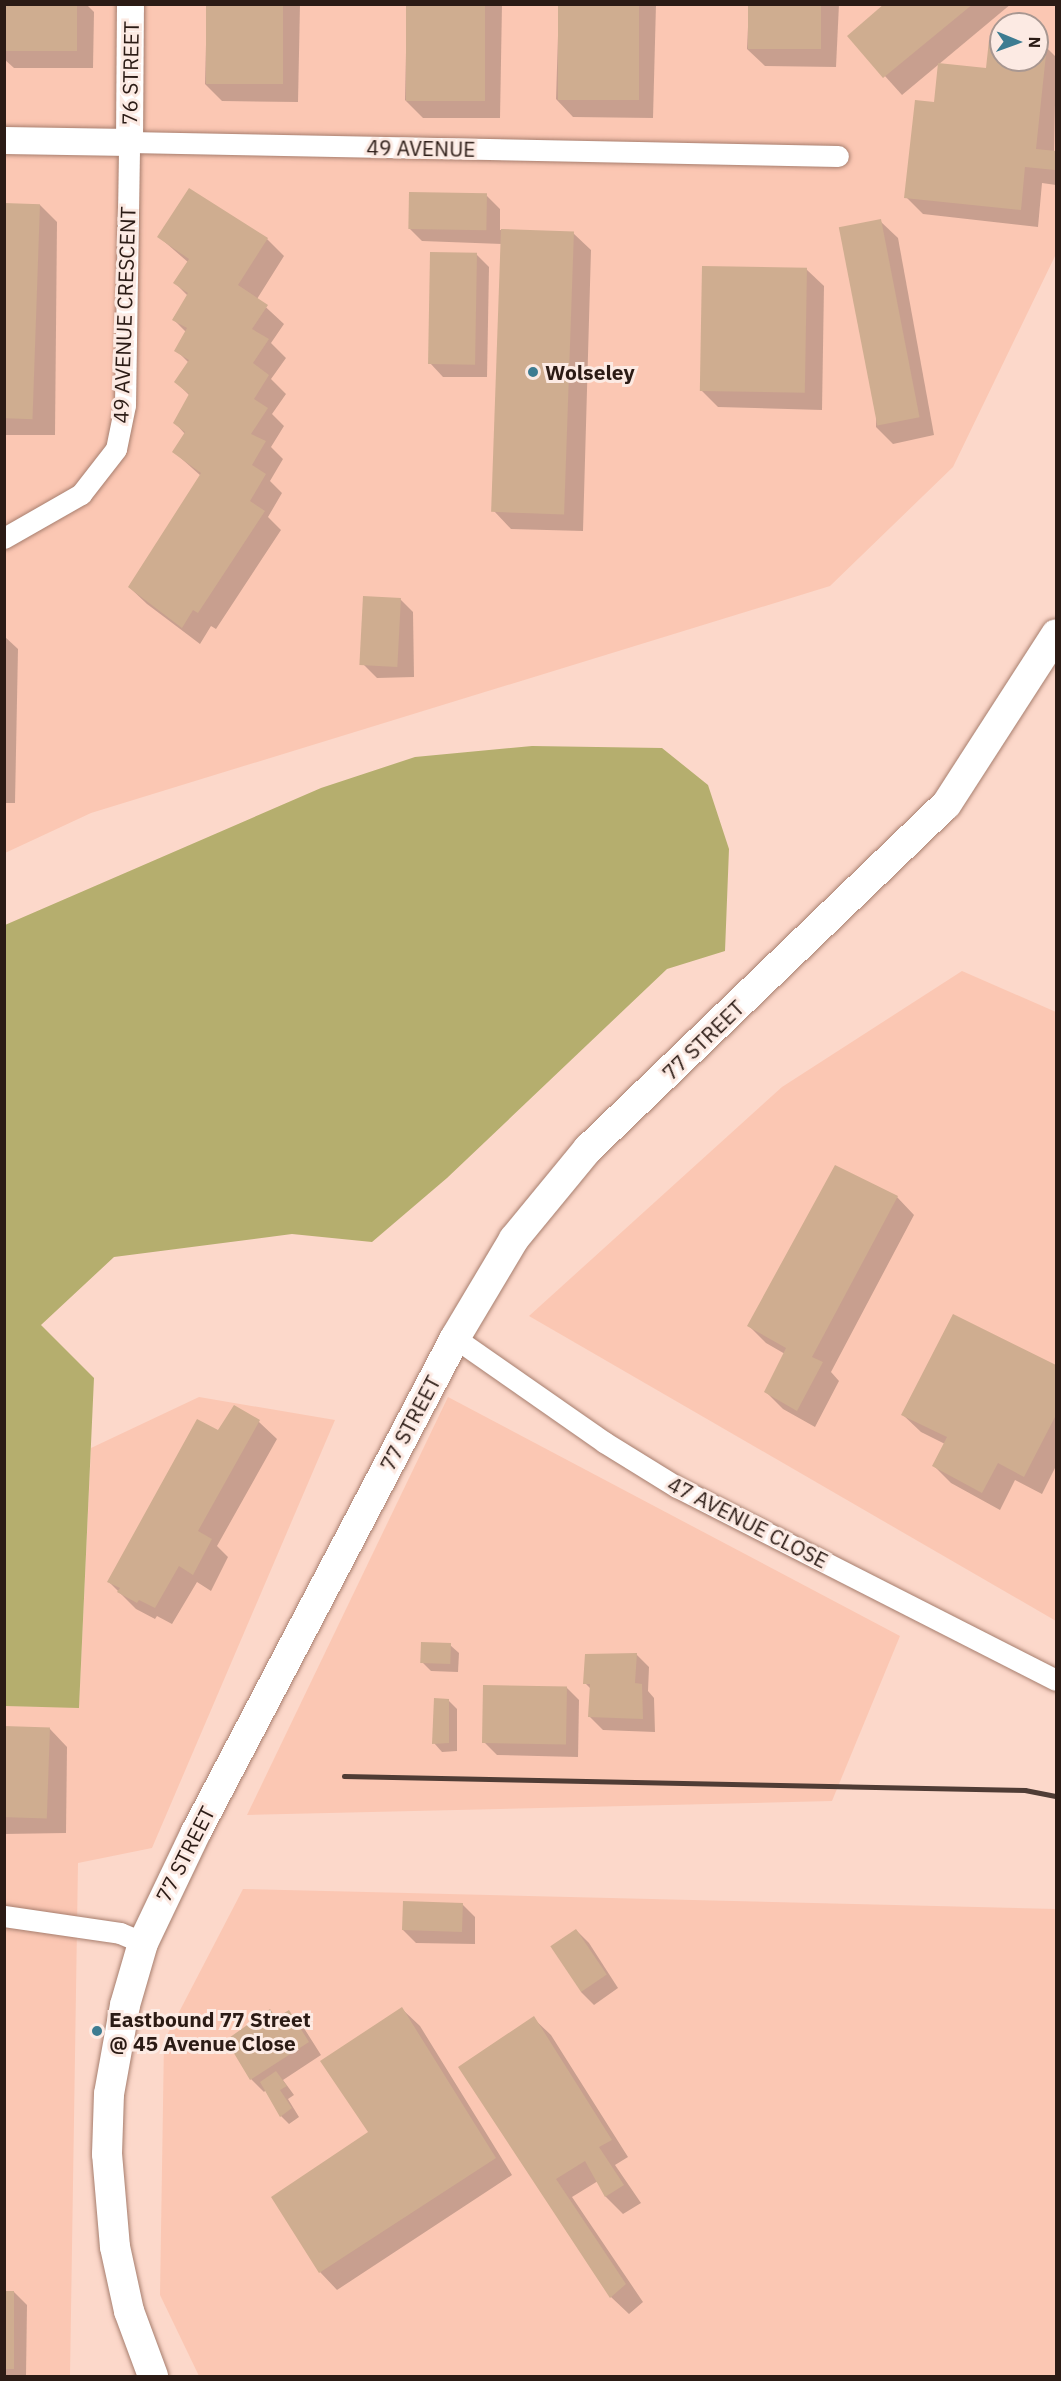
<!DOCTYPE html>
<html>
<head>
<meta charset="utf-8">
<style>
  body { margin:0 }
  #map { position:relative; width:1061px; height:2381px; overflow:hidden; background:#fcd8ca; font-family:"IBM Plex Sans",sans-serif }
  div>[style] { position:absolute }
  .built>* { inset:0; background:#fbc7b3 }
  .forest>* { inset:0; background:#b5ae6e }
  .shadow>* { inset:0; background:#0003 }
  .building>* { inset:0; background:#cfad90; transform-origin:0 0 }
  .roads { filter:drop-shadow(0 0 2px #a77e6e) drop-shadow(0 0 2px #a77e6e) }
  .minor>* { height:21px; margin:-10.5px; padding:0 10.5px; transform-origin:10.5px; border-radius:10.5px; background:#fff }
  .tertiary>* { height:27px; margin:-13.5px; padding:0 13.5px; transform-origin:13.5px; border-radius:13.5px; background:#fff }
  .secondary>* { height:30px; margin:-15px; padding:0 15px; transform-origin:15px; border-radius:15px; background:#fff }
  .rail>* { height:4.5px; margin:-2.25px; padding:0 2.25px; transform-origin:2.25px; border-radius:2.25px; background:#4f3c35 }
  .dots>* { width:16px; height:16px; translate:-50% -50%; box-sizing:border-box; border:3px solid #fceae3; border-radius:50% }
  span { translate:-50% -50%; white-space:nowrap; text-align:center; line-height:1.15; -webkit-text-stroke:6px #fceae3; paint-order:stroke }
  .street-label { font-size:21px; color:#2b1b15 }
  .poi-label { font-size:21px; color:#2b1b15; font-weight:700 }
  .left { translate:0 -50%; text-align:left }
  .frame { position:absolute; inset:0; border:6px solid #2b1b15; pointer-events:none }
  .north { position:absolute; left:989px; top:12px; width:60px; height:60px; box-sizing:border-box; background:#fceae3; border:2px solid #a89791; border-radius:50%; rotate:91deg; font-size:16px; font-weight:700; line-height:24px; text-align:center; color:#2b1b15 }
  .north::after { content:''; display:block; margin:auto; width:21px; height:27px; background:#3d7c91; clip-path:polygon(50% 0,100% 100%,50% 72%,0 100%) }
</style>
</head>
<body>
<div id="map">
  <div class="built">
    <i style="clip-path:polygon(evenodd,4px 5px,1056px 5px,1056px 254px,953px 467px,830px 586px,91px 813px,5px 853px,4px 5px,1001px 24px,1037px 24px,1037px 60px,1001px 60px,1001px 24px)"></i>
    <i style="clip-path:polygon(962px 971px,1056px 1012px,1056px 1621px,529px 1316px,782px 1087px)"></i>
    <i style="clip-path:polygon(199px 1397px,335px 1420px,152px 1848px,78px 1863px,70px 2376px,5px 2376px,5px 1706px,79px 1707px,91px 1448px)"></i>
    <i style="clip-path:polygon(448px 1397px,900px 1636px,832px 1801px,247px 1815px)"></i>
    <i style="clip-path:polygon(243px 1889px,1056px 1909px,1056px 2376px,199px 2376px,160px 2295px,164px 2041px)"></i>
  </div>
  <div class="forest">
    <i style="clip-path:polygon(532px 746px,662px 748px,708px 785px,729px 849px,725px 951px,667px 969px,447px 1178px,372px 1242px,292px 1234px,114px 1257px,41px 1325px,94px 1378px,79px 1708px,5px 1706px,5px 925px,321px 788px,415px 757px)"></i>
  </div>
  <div class="shadow">
    <i style="clip-path:polygon(4px 4px,86px 4px,94px 12px,93px 68px,14px 68px,4px 59px)"></i>
    <i style="clip-path:polygon(207px 4px,300px 4px,298px 102px,222px 101px,205px 84px)"></i>
    <i style="clip-path:polygon(407px 4px,502px 4px,500px 118px,423px 118px,405px 100px)"></i>
    <i style="clip-path:polygon(559px 4px,656px 4px,653px 118px,573px 117px,556px 99px)"></i>
    <i style="clip-path:polygon(749px 4px,839px 4px,836px 67px,765px 66px,747px 49px)"></i>
    <i style="clip-path:polygon(887px 4px,1011px 4px,902px 95px,849px 36px)"></i>
    <i style="clip-path:polygon(1001px 43px,1001px 60px,1037px 60px,1037px 46px,1046px 47px,1056px 57px,1054px 152px,1056px 153px,1056px 185px,1042px 183px,1038px 227px,923px 214px,906px 197px,935px 104px,987px 69px)"></i>
    <i style="clip-path:polygon(487px 196px,500px 209px,500px 230px,573px 233px,591px 250px,583px 531px,511px 529px,494px 511px,502px 244px,422px 241px,409px 228px)"></i>
    <i style="clip-path:polygon(4px 204px,40px 205px,57px 222px,55px 435px,4px 435px)"></i>
    <i style="clip-path:polygon(880px 221px,898px 238px,934px 435px,893px 444px,876px 427px)"></i>
    <i style="clip-path:polygon(159px 237px,267px 239px,284px 256px,257px 299px,284px 324px,271px 343px,286px 358px,271px 379px,286px 394px,272px 414px,284px 426px,271px 447px,283px 459px,270px 481px,282px 493px,268px 517px,281px 530px,216px 629px,211px 626px,200px 644px,147px 604px,129px 587px,201px 476px,174px 452px,185px 434px,175px 423px,190px 396px,176px 382px,189px 363px,176px 350px,186px 332px,173px 319px,188px 296px,175px 283px,189px 263px)"></i>
    <i style="clip-path:polygon(476px 254px,489px 267px,487px 377px,443px 377px,430px 363px)"></i>
    <i style="clip-path:polygon(806px 269px,824px 286px,822px 410px,718px 407px,701px 390px)"></i>
    <i style="clip-path:polygon(400px 599px,413px 612px,414px 677px,377px 678px,364px 665px)"></i>
    <i style="clip-path:polygon(4px 636px,18px 649px,15px 803px,4px 803px)"></i>
    <i style="clip-path:polygon(897px 1197px,914px 1215px,831px 1372px,839px 1381px,815px 1427px,783px 1409px,766px 1392px,785px 1354px,766px 1343px,749px 1326px)"></i>
    <i style="clip-path:polygon(954px 1316px,1056px 1367px,1056px 1466px,1042px 1494px,1015px 1480px,1000px 1510px,951px 1483px,934px 1466px,945px 1444px,921px 1432px,903px 1415px)"></i>
    <i style="clip-path:polygon(235px 1407px,259px 1422px,277px 1439px,217px 1546px,228px 1557px,211px 1591px,197px 1582px,172px 1624px,157px 1616px,155px 1619px,136px 1609px,109px 1582px)"></i>
    <i style="clip-path:polygon(450px 1645px,459px 1653px,458px 1672px,431px 1671px,422px 1662px)"></i>
    <i style="clip-path:polygon(636px 1654px,649px 1667px,648px 1691px,654px 1698px,655px 1732px,603px 1730px,590px 1717px,592px 1690px,585px 1683px)"></i>
    <i style="clip-path:polygon(566px 1687px,579px 1700px,578px 1757px,497px 1755px,484px 1742px)"></i>
    <i style="clip-path:polygon(448px 1700px,457px 1709px,457px 1751px,442px 1752px,434px 1743px)"></i>
    <i style="clip-path:polygon(4px 1728px,50px 1729px,67px 1747px,66px 1833px,4px 1834px)"></i>
    <i style="clip-path:polygon(462px 1904px,475px 1917px,475px 1944px,416px 1943px,403px 1930px)"></i>
    <i style="clip-path:polygon(576px 1930px,589px 1943px,618px 1988px,594px 2005px,581px 1992px)"></i>
    <i style="clip-path:polygon(402px 2009px,420px 2026px,512px 2175px,337px 2290px,320px 2272px,370px 2132px)"></i>
    <i style="clip-path:polygon(270px 2011px,277px 2019px,289px 2012px,302px 2025px,321px 2055px,283px 2080px,294px 2095px,288px 2099px,299px 2117px,289px 2124px,281px 2116px,266px 2090px,264px 2092px,251px 2079px)"></i>
    <i style="clip-path:polygon(533px 2018px,551px 2035px,628px 2157px,615px 2165px,641px 2203px,623px 2214px,606px 2197px,598px 2181px,572px 2197px,643px 2302px,629px 2314px,611px 2297px,460px 2068px)"></i>
    <i style="clip-path:polygon(4px 2292px,14px 2292px,27px 2305px,26px 2376px,4px 2376px)"></i>
  </div>
  <div class="building">
    <i style="left:4px;top:4px;width:73px;height:47px"></i>
    <i style="left:206px;top:4px;width:77px;height:80px"></i>
    <i style="left:406px;top:4px;width:79px;height:97px"></i>
    <i style="left:558px;top:4px;width:81px;height:96px"></i>
    <i style="left:748px;top:4px;width:73px;height:45px"></i>
    <i style="clip-path:polygon(884px 4px,973px 4px,883px 78px,847px 36px)"></i>
    <i style="clip-path:polygon(989px 40px,1001px 41px,1001px 60px,1037px 60px,1037px 45px,1047px 45px,1036px 149px,1056px 151px,1055px 170px,1025px 167px,1021px 210px,904px 198px,915px 100px,934px 102px,938px 63px,986px 68px)"></i>
    <i style="clip-path:polygon(189px 188px,268px 238px,238px 285px,268px 305px,252px 329px,269px 339px,253px 363px,269px 375px,254px 399px,268px 408px,251px 434px,266px 441px,252px 465px,266px 474px,250px 501px,265px 511px,198px 613px,193px 610px,182px 628px,128px 587px,201px 473px,172px 452px,185px 432px,173px 423px,189px 394px,174px 382px,189px 360px,174px 351px,187px 328px,172px 320px,188px 293px,173px 283px,189px 259px,157px 237px)"></i>
    <i style="left:409px;top:192px;width:78px;height:37px;rotate:1deg"></i>
    <i style="left:4px;top:203px;width:36px;height:215px;rotate:2deg"></i>
    <i style="left:881px;top:219px;width:202px;height:43px;rotate:79deg"></i>
    <i style="left:501px;top:229px;width:73px;height:283px;rotate:2deg"></i>
    <i style="left:430px;top:252px;width:47px;height:112px;rotate:1deg"></i>
    <i style="left:702px;top:266px;width:105px;height:125px;rotate:1deg"></i>
    <i style="left:363px;top:596px;width:38px;height:69px;rotate:3deg"></i>
    <i style="clip-path:polygon(835px 1165px,898px 1196px,812px 1357px,823px 1362px,797px 1411px,764px 1392px,786px 1348px,747px 1326px)"></i>
    <i style="clip-path:polygon(953px 1314px,1056px 1365px,1056px 1415px,1024px 1477px,998px 1463px,982px 1493px,932px 1466px,947px 1437px,901px 1415px)"></i>
    <i style="clip-path:polygon(234px 1405px,260px 1420px,198px 1531px,212px 1539px,193px 1575px,179px 1566px,155px 1608px,139px 1600px,137px 1603px,117px 1592px,120px 1588px,107px 1582px,197px 1419px,218px 1430px)"></i>
    <i style="left:421px;top:1642px;width:30px;height:21px;rotate:2deg"></i>
    <i style="clip-path:polygon(637px 1653px,635px 1683px,642px 1684px,643px 1719px,588px 1717px,590px 1684px,583px 1684px,585px 1654px)"></i>
    <i style="left:483px;top:1685px;width:84px;height:58px;rotate:1deg"></i>
    <i style="clip-path:polygon(434px 1698px,449px 1699px,449px 1743px,432px 1744px)"></i>
    <i style="left:4px;top:1726px;width:46px;height:91px;rotate:2deg"></i>
    <i style="left:403px;top:1901px;width:60px;height:29px;rotate:2deg"></i>
    <i style="left:576px;top:1929px;width:55px;height:31px;rotate:56deg"></i>
    <i style="clip-path:polygon(402px 2007px,496px 2158px,319px 2273px,271px 2197px,368px 2132px,320px 2061px)"></i>
    <i style="clip-path:polygon(270px 2009px,276px 2018px,289px 2010px,309px 2042px,250px 2080px,226px 2040px)"></i>
    <i style="clip-path:polygon(534px 2016px,612px 2140px,599px 2147px,624px 2185px,605px 2197px,585px 2161px,556px 2179px,626px 2284px,610px 2298px,458px 2067px)"></i>
    <i style="clip-path:polygon(276px 2071px,287px 2086px,280px 2090px,292px 2108px,280px 2117px,260px 2082px)"></i>
    <i style="left:4px;top:2291px;width:10px;height:78px"></i>
  </div>
  <div class="roads">
    <div class="minor">
      <i style="left:4px;top:538px;width:89px;rotate:-29.7deg"></i>
      <i style="left:81px;top:494px;width:57px;rotate:-52.1deg"></i>
      <i style="left:116px;top:449px;width:45px;rotate:-78.4deg"></i>
      <i style="left:125px;top:405px;width:263px;rotate:-89.1deg"></i>
      <i style="left:129px;top:142px;width:709px;rotate:1.13deg"></i>
      <i style="left:455px;top:1338px;width:182px;rotate:34.9deg"></i>
      <i style="left:604px;top:1442px;width:86px;rotate:31.7deg"></i>
      <i style="left:677px;top:1487px;width:425px;rotate:27deg"></i>
      <i style="left:4px;top:1916px;width:117px;rotate:8.3deg"></i>
      <i style="left:120px;top:1933px;width:25px;rotate:23deg"></i>
    </div>
    <div class="tertiary">
      <i style="left:4px;top:140px;width:125px;rotate:0.9deg"></i>
      <i style="left:129px;top:142px;width:138px;rotate:-89.6deg"></i>
    </div>
    <div class="secondary">
      <i style="left:153px;top:2376px;width:69px;rotate:-110.3deg"></i>
      <i style="left:129px;top:2311px;width:66px;rotate:-102.3deg"></i>
      <i style="left:115px;top:2247px;width:93px;rotate:-94.9deg"></i>
      <i style="left:107px;top:2154px;width:60px;rotate:-88.1deg"></i>
      <i style="left:109px;top:2094px;width:90px;rotate:-79.8deg"></i>
      <i style="left:125px;top:2005px;width:65px;rotate:-73.8deg"></i>
      <i style="left:143px;top:1943px;width:123px;rotate:-64.5deg"></i>
      <i style="left:196px;top:1832px;width:558px;rotate:-62.33deg"></i>
      <i style="left:455px;top:1338px;width:115px;rotate:-59.2deg"></i>
      <i style="left:514px;top:1239px;width:117px;rotate:-50.6deg"></i>
      <i style="left:588px;top:1149px;width:496px;rotate:-43.9deg"></i>
      <i style="left:946px;top:805px;width:203px;rotate:-57.2deg"></i>
    </div>
  </div>
  <div class="rail">
    <i style="left:344px;top:1776px;width:681px;rotate:1.18deg"></i>
    <i style="left:1025px;top:1790px;width:32px;rotate:11deg"></i>
  </div>
  <div class="dots">
    <i style="left:533px;top:372px;background:#3d7c91"></i>
    <i style="left:97px;top:2031px;background:#3d7c91"></i>
  </div>
  <div class="street-label">
    <span style="left:130px;top:73px;rotate:-89deg">76 STREET</span>
    <span style="left:421px;top:148px;rotate:1deg">49 AVENUE</span>
    <span style="left:124px;top:315px;rotate:-88deg">49 AVENUE CRESCENT</span>
    <span style="left:703px;top:1040px;rotate:-44deg">77 STREET</span>
    <span style="left:410px;top:1423px;rotate:-62deg">77 STREET</span>
    <span style="left:748px;top:1522px;rotate:27deg">47 AVENUE CLOSE</span>
    <span style="left:185px;top:1854px;rotate:-63deg">77 STREET</span>
  </div>
  <div class="poi-label">
    <span class="left" style="left:545px;top:372px">Wolseley</span>
    <span class="left" style="left:109px;top:2031px">Eastbound 77 Street<br>@ 45 Avenue Close</span>
  </div>
  <div class="frame"></div>
  <div class="north">N</div>
</div>
</body>
</html>
